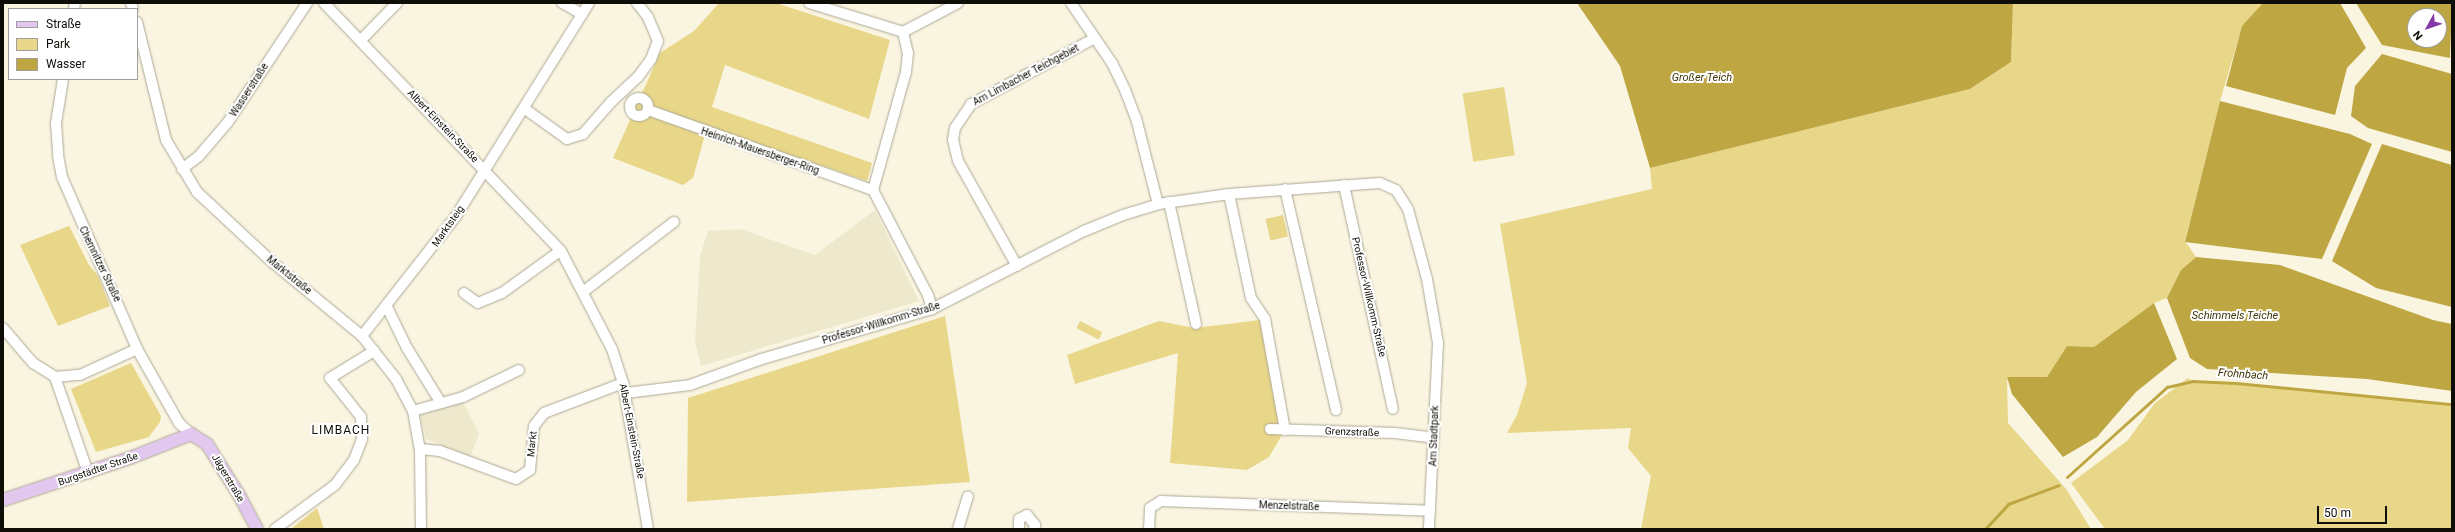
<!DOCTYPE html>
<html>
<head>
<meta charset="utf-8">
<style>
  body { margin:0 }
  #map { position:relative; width:2455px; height:532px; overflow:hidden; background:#faf5e1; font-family:Roboto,sans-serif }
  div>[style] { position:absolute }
  .built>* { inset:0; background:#eee8cd }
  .green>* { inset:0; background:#e8d689; transform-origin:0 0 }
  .water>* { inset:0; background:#bea742 }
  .stream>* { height:3px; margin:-1.5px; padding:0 1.5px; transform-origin:1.5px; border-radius:1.5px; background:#bea742 }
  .roads { filter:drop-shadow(0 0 1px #aca896) drop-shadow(0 0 1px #aca896) }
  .minor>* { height:10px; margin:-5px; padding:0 5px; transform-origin:5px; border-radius:5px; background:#fff }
  .minor>.ring { margin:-5px; padding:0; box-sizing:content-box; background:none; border:10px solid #fff; border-radius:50% }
  .major>* { height:12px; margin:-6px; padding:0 6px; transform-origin:6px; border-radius:6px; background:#e2c8ef }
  span { translate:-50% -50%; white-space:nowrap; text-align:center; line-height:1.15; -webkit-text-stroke:4px #fff; paint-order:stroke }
  .street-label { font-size:10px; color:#0f0d07 }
  .water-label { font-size:11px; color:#3f3509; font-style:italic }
  .quarter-label { font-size:12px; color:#0f0d07; letter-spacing:1px }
  .frame { position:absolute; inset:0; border:4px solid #0f0d07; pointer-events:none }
  .legend { position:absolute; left:8px; top:8px; width:130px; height:72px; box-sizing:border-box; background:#fff; border:1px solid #9f9e9c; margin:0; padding:5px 7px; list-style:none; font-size:12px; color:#0f0d07 }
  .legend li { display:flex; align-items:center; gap:8px; height:20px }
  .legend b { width:20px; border:1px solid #9f9e9c }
  .north { position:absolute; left:2407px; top:8px; width:40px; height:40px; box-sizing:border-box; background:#fff; border:1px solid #9f9e9c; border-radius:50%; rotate:230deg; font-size:11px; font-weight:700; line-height:16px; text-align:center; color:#0f0d07 }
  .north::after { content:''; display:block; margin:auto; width:14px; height:18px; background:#8536a7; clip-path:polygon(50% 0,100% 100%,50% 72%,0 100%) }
  .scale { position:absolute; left:2317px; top:506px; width:70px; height:18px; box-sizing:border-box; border:2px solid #0f0d07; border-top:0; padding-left:5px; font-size:12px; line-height:14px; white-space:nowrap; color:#0f0d07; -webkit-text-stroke:3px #fff; paint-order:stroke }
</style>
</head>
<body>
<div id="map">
  <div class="built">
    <i style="clip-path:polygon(875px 210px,919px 301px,701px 366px,695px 342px,700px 256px,708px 231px,740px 229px,815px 255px)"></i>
    <i style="clip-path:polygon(462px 400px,479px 434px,470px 457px,426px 439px,419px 410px)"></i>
  </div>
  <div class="green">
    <i style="clip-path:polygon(719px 3px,776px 3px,890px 40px,869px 119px,725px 65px,712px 107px,872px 163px,867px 181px,707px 127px,693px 178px,683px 185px,613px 158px,660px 53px,694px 31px)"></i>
    <i style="clip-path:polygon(2013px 3px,2263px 3px,2242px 27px,2220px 101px,2185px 241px,2196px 257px,2181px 270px,2167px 298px,2154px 303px,2094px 347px,2067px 346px,2047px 377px,2007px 377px,2008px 423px,2066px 489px,2091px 529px,1641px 529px,1651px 476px,1628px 448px,1631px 428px,1507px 433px,1517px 415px,1527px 383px,1500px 224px,1652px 189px,1650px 168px,1970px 89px,2011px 62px)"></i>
    <i style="left:1504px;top:87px;width:69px;height:42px;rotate:81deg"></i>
    <i style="left:1283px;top:215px;width:22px;height:18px;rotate:77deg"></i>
    <i style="clip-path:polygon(69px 226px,89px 265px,98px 276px,110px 306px,58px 326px,20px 245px)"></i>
    <i style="clip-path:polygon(945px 316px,970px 482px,687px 502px,688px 398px)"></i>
    <i style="clip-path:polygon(1260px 320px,1285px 430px,1269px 457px,1247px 470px,1170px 463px,1178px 353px,1075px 384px,1067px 355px,1159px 321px,1194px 328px)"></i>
    <i style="left:1080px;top:321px;width:25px;height:8px;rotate:27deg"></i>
    <i style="clip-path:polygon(131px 363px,161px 416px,160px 422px,149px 437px,96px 452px,71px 389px)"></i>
    <i style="clip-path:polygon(2188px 378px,2192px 381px,2236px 383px,2452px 404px,2452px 529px,2105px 529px,2071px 483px,2128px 440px,2155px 403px)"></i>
    <i style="clip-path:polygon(317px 508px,324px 529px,291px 529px)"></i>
  </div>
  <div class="water">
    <i style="clip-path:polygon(1577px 3px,2013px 3px,2011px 62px,1970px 89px,1650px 168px,1620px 66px)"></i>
    <i style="clip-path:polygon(2263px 3px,2340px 3px,2366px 48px,2347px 68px,2335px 115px,2226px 86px,2242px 26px)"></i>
    <i style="clip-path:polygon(evenodd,2356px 3px,2452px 3px,2450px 58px,2382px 45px,2356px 3px,2415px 16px,2439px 16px,2439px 40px,2415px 40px,2415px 16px)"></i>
    <i style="clip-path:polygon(2382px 54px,2452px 74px,2452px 152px,2368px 128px,2351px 116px,2355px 86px)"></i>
    <i style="clip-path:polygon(2220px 101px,2350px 134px,2372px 144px,2322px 259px,2185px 242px)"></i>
    <i style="clip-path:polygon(2382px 144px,2452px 165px,2452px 307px,2376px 288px,2332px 261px)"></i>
    <i style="clip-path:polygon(2196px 257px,2280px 265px,2433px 320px,2452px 324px,2452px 391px,2367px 379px,2207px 369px,2190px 358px,2167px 298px,2181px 270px)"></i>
    <i style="clip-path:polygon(2154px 303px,2177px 359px,2136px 392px,2097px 437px,2063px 457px,2012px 394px,2007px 377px,2047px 377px,2067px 346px,2094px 347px)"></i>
  </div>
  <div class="stream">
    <i style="left:2067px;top:477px;width:135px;rotate:-42deg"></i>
    <i style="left:2167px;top:387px;width:26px;rotate:-13deg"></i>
    <i style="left:2192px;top:381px;width:44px;rotate:2.6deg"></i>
    <i style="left:2236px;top:383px;width:217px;rotate:5.6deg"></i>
    <i style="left:1985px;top:529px;width:34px;rotate:-47deg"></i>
    <i style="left:2008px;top:504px;width:54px;rotate:-20.4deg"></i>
  </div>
  <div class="roads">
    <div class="minor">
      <i style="left:131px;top:3px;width:6px;rotate:72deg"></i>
      <i style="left:324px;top:3px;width:343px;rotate:46.3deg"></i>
      <i style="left:561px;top:251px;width:110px;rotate:62.5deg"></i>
      <i style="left:612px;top:349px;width:36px;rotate:72deg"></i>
      <i style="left:623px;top:383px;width:148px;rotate:80.3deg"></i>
      <i style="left:562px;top:3px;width:23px;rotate:29deg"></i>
      <i style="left:809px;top:3px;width:98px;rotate:17.1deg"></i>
      <i style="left:903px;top:32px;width:62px;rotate:-27.8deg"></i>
      <i style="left:1071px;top:3px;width:73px;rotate:55.7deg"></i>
      <i style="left:1112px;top:63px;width:30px;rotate:64deg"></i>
      <i style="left:1125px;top:90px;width:30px;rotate:69deg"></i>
      <i style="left:1136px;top:118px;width:89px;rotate:75.7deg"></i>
      <i style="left:74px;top:9px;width:6px;rotate:-81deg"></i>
      <i style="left:137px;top:22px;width:122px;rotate:76.2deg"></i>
      <i style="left:166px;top:140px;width:61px;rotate:59.2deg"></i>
      <i style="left:197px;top:192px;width:103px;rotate:43deg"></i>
      <i style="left:272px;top:262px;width:117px;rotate:39.4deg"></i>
      <i style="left:362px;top:336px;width:55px;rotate:51.7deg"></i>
      <i style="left:396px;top:379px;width:36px;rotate:62deg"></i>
      <i style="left:413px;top:411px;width:39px;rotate:80deg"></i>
      <i style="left:420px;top:449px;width:80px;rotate:89.3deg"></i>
      <i style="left:903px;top:32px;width:22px;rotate:77deg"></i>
      <i style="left:908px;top:53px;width:19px;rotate:96deg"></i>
      <i style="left:906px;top:72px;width:123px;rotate:105.6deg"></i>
      <i style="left:873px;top:190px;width:119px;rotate:62.4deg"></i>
      <i style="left:928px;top:295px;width:15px;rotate:74deg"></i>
      <i style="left:361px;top:40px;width:52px;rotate:-45.8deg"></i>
      <i style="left:63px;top:79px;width:45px;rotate:99deg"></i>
      <i style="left:56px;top:123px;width:32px;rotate:86deg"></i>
      <i style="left:58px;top:155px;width:22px;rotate:80deg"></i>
      <i style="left:62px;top:177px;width:188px;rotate:66.4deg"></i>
      <i style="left:137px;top:349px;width:85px;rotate:60.4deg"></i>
      <i style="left:179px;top:423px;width:16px;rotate:43deg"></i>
      <i class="ring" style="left:630px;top:98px;width:8px;height:8px"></i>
      <i style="left:525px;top:109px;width:52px;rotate:35.5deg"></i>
      <i style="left:567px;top:139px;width:17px;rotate:-17deg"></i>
      <i style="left:583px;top:134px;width:43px;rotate:-48.8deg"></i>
      <i style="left:611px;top:102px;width:37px;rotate:-43deg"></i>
      <i style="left:638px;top:77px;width:22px;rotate:-54deg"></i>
      <i style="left:651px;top:59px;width:19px;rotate:-69deg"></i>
      <i style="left:658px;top:41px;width:26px;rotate:-113deg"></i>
      <i style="left:648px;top:17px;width:18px;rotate:-128deg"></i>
      <i style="left:648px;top:110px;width:239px;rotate:19.6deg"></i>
      <i style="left:182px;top:169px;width:21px;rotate:-37deg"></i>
      <i style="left:199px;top:156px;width:45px;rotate:-49.5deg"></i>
      <i style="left:228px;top:122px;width:143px;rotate:-56.4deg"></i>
      <i style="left:1344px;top:185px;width:229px;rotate:77.7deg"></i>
      <i style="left:1285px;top:189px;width:227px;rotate:77deg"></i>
      <i style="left:1229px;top:194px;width:106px;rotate:78.1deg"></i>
      <i style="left:1251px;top:298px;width:25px;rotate:56deg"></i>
      <i style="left:1265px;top:319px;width:113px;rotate:79.8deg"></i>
      <i style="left:1169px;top:202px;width:125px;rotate:77.5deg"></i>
      <i style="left:1017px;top:266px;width:120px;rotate:-119.3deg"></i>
      <i style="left:958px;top:161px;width:22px;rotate:-103deg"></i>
      <i style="left:953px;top:140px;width:12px;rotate:-81deg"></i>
      <i style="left:955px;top:128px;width:29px;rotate:-56deg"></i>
      <i style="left:971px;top:104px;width:140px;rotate:-28deg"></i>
      <i style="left:583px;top:292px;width:115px;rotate:-37.6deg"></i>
      <i style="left:464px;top:293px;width:17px;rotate:36deg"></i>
      <i style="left:478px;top:303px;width:26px;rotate:-23deg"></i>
      <i style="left:502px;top:293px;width:72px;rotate:-35.9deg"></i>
      <i style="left:387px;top:307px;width:46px;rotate:64deg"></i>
      <i style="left:407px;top:348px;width:65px;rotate:58.3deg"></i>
      <i style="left:3px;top:328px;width:46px;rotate:49.4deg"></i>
      <i style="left:33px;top:363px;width:26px;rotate:32deg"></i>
      <i style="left:55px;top:377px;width:25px;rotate:-5deg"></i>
      <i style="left:80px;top:375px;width:63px;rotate:-24.5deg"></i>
      <i style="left:362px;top:336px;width:152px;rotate:-51.9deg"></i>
      <i style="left:456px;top:216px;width:251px;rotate:-58deg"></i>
      <i style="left:55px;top:377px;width:102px;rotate:71deg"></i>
      <i style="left:626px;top:393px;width:64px;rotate:-7.1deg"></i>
      <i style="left:690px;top:385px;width:77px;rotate:-19.9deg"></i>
      <i style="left:762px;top:359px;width:177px;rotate:-16.4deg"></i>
      <i style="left:932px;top:309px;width:171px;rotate:-27.2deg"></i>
      <i style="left:1084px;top:231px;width:42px;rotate:-22.3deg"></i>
      <i style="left:1123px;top:215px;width:37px;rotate:-17deg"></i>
      <i style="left:1158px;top:204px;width:72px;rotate:-8deg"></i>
      <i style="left:1229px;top:194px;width:151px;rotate:-4.2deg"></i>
      <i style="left:1380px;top:183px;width:17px;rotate:24deg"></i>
      <i style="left:1396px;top:190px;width:22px;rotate:58deg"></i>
      <i style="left:1408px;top:209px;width:73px;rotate:74.8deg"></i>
      <i style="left:1427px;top:279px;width:65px;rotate:80.2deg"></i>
      <i style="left:1438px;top:343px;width:186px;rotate:92.8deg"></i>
      <i style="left:413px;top:411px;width:52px;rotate:-15.6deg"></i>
      <i style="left:463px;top:397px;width:62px;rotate:-25.7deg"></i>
      <i style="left:1270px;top:429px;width:125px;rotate:1.8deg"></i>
      <i style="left:1395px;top:433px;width:39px;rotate:7deg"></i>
      <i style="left:420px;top:449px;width:20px;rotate:6deg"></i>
      <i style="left:440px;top:451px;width:81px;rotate:20.2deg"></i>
      <i style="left:516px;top:479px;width:17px;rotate:-33deg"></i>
      <i style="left:530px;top:470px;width:44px;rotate:-84.8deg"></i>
      <i style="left:534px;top:426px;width:16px;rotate:-52deg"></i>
      <i style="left:544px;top:413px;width:85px;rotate:-20.8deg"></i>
      <i style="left:275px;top:529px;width:74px;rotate:-36.3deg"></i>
      <i style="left:335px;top:485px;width:31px;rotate:-53deg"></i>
      <i style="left:354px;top:460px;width:22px;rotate:-69deg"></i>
      <i style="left:362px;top:439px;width:22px;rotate:-93deg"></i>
      <i style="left:361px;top:417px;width:50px;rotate:-128.5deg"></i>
      <i style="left:330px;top:378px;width:52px;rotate:-31.5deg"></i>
      <i style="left:958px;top:529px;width:34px;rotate:-73deg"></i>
      <i style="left:1019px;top:529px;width:10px;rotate:-90deg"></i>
      <i style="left:1019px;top:519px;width:9px;rotate:-27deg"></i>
      <i style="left:1027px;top:515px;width:13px;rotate:51deg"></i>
      <i style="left:1035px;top:525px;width:4px;rotate:104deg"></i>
      <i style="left:1149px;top:529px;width:21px;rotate:-87deg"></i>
      <i style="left:1150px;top:508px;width:13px;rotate:-32deg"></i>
      <i style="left:1161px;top:501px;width:269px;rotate:2.1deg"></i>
    </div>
    <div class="major">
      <i style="left:3px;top:500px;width:134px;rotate:-18.3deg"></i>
      <i style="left:130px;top:458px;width:66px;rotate:-21.5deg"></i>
      <i style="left:191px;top:434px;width:19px;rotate:32deg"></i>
      <i style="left:207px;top:444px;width:60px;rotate:57.9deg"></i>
      <i style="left:239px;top:495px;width:38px;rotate:62deg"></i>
    </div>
  </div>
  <div class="street-label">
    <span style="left:1026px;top:75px;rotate:-28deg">Am Limbacher Teichgebiet</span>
    <span style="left:249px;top:90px;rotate:-57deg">Wasserstraße</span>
    <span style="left:443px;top:126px;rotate:46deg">Albert-Einstein-Straße</span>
    <span style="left:760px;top:151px;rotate:19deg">Heinrich-Mauersberger-Ring</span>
    <span style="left:448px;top:226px;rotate:-55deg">Marktsteig</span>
    <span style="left:100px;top:264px;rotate:64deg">Chemnitzer Straße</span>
    <span style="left:289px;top:275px;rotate:39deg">Marktstraße</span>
    <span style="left:1369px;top:297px;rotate:77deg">Professor-Willkomm-Straße</span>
    <span style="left:881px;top:323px;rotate:-17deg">Professor-Willkomm-Straße</span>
    <span style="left:632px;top:431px;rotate:79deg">Albert-Einstein-Straße</span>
    <span style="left:1352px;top:432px;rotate:2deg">Grenzstraße</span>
    <span style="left:1434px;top:436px;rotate:-88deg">Am Stadtpark</span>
    <span style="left:532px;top:444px;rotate:-84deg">Markt</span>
    <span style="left:98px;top:469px;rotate:-19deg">Burgstädter Straße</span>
    <span style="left:228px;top:478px;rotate:59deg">Jägerstraße</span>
    <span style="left:1289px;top:506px;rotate:2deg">Menzelstraße</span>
  </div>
  <div class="water-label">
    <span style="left:1702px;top:78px">Großer Teich</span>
    <span style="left:2235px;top:316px">Schimmels Teiche</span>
    <span style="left:2243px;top:375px;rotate:4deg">Frohnbach</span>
  </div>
  <div class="quarter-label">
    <span style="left:341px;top:431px">LIMBACH</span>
  </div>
  <div class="frame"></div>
  <ul class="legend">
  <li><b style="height:5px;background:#e2c8ef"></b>Straße</li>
  <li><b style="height:11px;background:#e8d689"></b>Park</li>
  <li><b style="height:11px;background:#bea742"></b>Wasser</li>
  </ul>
  <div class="north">N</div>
  <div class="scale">50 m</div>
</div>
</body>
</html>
